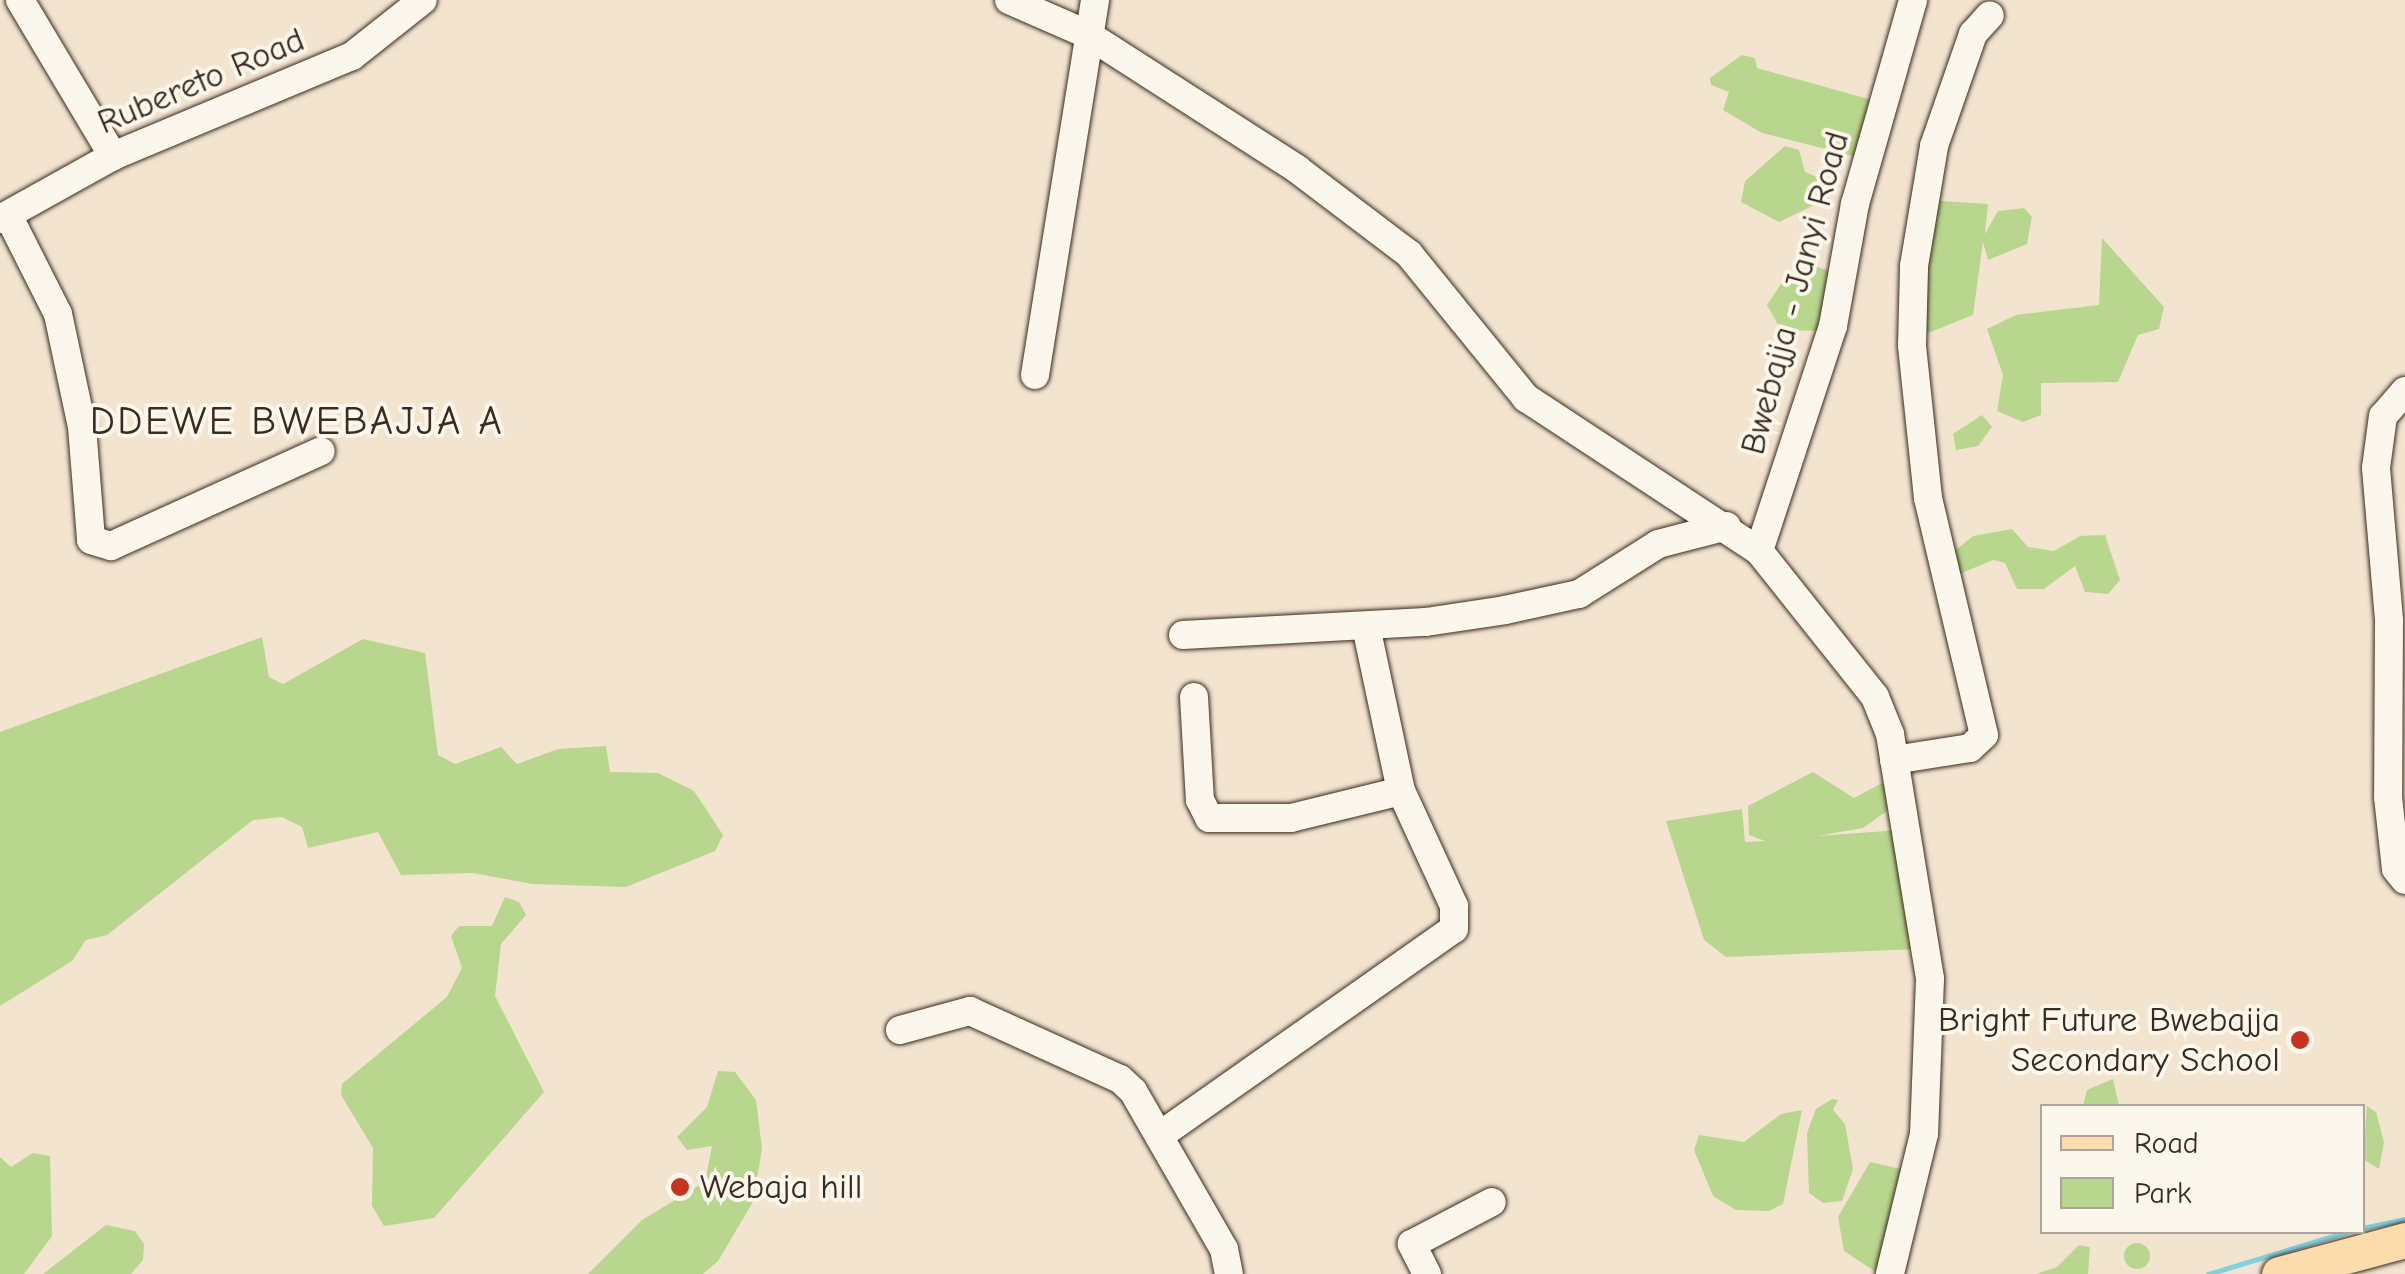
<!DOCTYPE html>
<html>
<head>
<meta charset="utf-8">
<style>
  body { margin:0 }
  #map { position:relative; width:2405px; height:1274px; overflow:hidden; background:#f3e4d0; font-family:"Comic Neue",sans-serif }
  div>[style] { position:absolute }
  .green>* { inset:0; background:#b8d68e }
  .round { border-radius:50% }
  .stream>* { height:5px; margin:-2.5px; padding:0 2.5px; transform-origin:2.5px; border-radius:2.5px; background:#81d0de }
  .roads { filter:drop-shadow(0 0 2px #3b2a1e) drop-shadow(0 0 2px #3b2a1e) }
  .minor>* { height:28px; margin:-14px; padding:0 14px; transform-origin:14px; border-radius:14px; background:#fbf7ec }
  .major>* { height:35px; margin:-17.5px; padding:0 17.5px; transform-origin:17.5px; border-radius:17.5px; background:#fcdcac }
  .dots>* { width:28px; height:28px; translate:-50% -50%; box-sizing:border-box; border:5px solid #fbf7ec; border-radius:50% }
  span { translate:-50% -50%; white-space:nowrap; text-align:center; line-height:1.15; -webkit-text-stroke:8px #fbf7ec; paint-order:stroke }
  .street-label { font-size:35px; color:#3b2a1e }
  .poi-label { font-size:35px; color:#3b2a1e }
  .right { translate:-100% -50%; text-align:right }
  .left { translate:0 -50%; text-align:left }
  .quarter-label { font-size:40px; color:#3b2a1e; letter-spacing:2.5px }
  .legend { position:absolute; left:2040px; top:1104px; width:325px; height:130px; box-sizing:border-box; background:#fbf7ec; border:2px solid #aea59a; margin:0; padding:12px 18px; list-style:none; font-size:30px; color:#3b2a1e }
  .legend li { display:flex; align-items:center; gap:20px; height:50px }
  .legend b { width:50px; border:2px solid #aea59a }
</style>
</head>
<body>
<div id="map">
  <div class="green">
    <i style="clip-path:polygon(1742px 55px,1755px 58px,1757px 68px,1879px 102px,1861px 158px,1762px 133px,1723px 110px,1729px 92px,1711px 85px,1710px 78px)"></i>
    <i style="clip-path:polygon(1785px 146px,1799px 150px,1805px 172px,1826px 181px,1829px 198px,1779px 222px,1741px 202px,1745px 181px)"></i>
    <i style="clip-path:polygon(1928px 200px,1988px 204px,1985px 234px,1998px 211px,2024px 208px,2032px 217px,2027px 244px,1988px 260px,1983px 242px,1973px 315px,1918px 337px)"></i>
    <i style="clip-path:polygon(2102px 238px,2164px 307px,2159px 329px,2138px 335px,2118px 382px,2041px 383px,2041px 415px,2023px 422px,1997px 411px,2003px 375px,1987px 329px,2016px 315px,2099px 305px)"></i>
    <i style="clip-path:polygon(1814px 266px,1833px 272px,1817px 331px,1781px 330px,1767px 305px,1787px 275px)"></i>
    <i style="clip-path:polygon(1982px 415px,1992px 427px,1978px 446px,1956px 450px,1953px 434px)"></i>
    <i style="clip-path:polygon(2012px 529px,2028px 547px,2054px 551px,2080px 536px,2105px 535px,2120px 580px,2108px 594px,2085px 592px,2075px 566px,2044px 589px,2017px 589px,2005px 563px,1993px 560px,1957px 575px,1951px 554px,1973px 536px)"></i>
    <i style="clip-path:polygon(262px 637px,269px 677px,283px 684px,363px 639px,425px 653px,438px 755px,455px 764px,501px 747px,517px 764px,558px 749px,606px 746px,610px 772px,658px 773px,694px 791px,723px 835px,715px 851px,626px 887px,533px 884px,472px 873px,401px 875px,378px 832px,308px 848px,302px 827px,282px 817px,253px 820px,107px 935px,86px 940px,72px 961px,0 1006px,0 732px)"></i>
    <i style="clip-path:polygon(1813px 772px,1854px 798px,1882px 783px,1891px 792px,1887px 811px,1863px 828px,1817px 836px,1900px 830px,1920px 949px,1726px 957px,1704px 940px,1666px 821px,1742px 809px,1745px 842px,1765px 841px,1749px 835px,1748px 806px)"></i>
    <i style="clip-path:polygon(505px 897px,519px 902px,526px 915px,501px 944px,495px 996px,544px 1092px,434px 1218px,384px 1226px,372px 1206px,373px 1148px,341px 1095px,342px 1084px,447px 997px,462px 968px,451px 936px,459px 926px,492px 926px)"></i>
    <i style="clip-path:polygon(718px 1071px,735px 1072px,756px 1100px,762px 1149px,753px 1202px,718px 1261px,703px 1274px,588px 1274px,642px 1220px,705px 1182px,712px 1146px,687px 1150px,677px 1137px,707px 1107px)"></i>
    <i style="clip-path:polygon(2113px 1079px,2119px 1106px,2083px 1106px,2087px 1090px)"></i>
    <i style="clip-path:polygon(1832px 1099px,1838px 1100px,1833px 1110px,1845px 1124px,1853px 1169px,1842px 1201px,1823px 1203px,1809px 1193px,1807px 1133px,1816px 1109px)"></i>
    <i style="clip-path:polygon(2367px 1106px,2376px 1112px,2384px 1142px,2379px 1169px,2363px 1159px)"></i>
    <i style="clip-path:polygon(1802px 1110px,1783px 1204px,1769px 1211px,1736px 1210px,1713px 1196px,1694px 1150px,1699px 1135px,1744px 1142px,1781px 1114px)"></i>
    <i style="clip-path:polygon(33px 1153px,50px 1156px,52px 1236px,24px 1274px,0 1274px,0 1157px,11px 1167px)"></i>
    <i style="clip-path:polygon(1870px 1162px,1905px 1170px,1908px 1182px,1894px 1194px,1885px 1271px,1876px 1272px,1844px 1251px,1838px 1217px)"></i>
    <i style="clip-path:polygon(106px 1225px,135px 1231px,144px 1244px,143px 1260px,131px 1274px,43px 1274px)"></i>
    <i class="round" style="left:2124px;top:1243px;width:26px;height:26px"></i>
    <i style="clip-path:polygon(2079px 1245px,2090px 1247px,2088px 1274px,2036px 1274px,2057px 1267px)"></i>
  </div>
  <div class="stream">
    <i style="left:2362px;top:1228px;width:44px;rotate:-11.8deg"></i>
    <i style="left:2208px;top:1274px;width:144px;rotate:-16.9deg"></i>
  </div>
  <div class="roads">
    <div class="minor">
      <i style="left:20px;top:0;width:182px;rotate:59.2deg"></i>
      <i style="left:1009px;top:0;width:85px;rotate:23.6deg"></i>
      <i style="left:1087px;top:34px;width:250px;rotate:32.7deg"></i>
      <i style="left:1297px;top:169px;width:141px;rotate:37.2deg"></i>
      <i style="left:1409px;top:254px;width:186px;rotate:50.9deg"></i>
      <i style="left:1526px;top:398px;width:279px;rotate:33.3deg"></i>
      <i style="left:1759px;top:551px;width:186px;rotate:51.5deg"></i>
      <i style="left:1875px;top:697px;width:40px;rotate:68deg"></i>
      <i style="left:1890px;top:734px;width:248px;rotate:80.7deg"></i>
      <i style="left:1930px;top:979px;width:155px;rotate:92.2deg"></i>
      <i style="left:1924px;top:1134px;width:144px;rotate:103.7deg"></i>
      <i style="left:8px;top:215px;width:111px;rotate:63.2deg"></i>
      <i style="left:58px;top:314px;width:116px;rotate:78deg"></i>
      <i style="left:82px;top:427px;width:113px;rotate:85.4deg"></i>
      <i style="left:91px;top:540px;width:21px;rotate:17deg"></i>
      <i style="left:111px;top:546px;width:230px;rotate:-24.3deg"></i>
      <i style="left:0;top:219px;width:129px;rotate:-29.1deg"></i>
      <i style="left:113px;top:156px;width:259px;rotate:-22.7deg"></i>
      <i style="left:352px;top:56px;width:90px;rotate:-38.3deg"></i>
      <i style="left:1035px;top:375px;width:380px;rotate:-80.9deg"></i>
      <i style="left:2405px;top:391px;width:33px;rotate:131deg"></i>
      <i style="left:2383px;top:416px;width:52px;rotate:97.7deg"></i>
      <i style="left:2376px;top:468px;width:154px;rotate:85.1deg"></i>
      <i style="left:2389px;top:621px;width:176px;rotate:90.3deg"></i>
      <i style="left:2388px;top:797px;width:72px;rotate:83.7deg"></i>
      <i style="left:2396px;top:869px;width:14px;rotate:51deg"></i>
      <i style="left:1759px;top:551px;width:237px;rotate:-71.8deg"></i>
      <i style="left:1833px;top:326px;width:124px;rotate:-79.8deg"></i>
      <i style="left:1855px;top:204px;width:212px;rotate:-74.1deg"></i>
      <i style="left:1183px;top:635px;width:243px;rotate:-3.1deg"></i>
      <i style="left:1426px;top:622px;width:80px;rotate:-8.6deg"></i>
      <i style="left:1505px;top:610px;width:76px;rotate:-12.2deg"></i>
      <i style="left:1579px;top:594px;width:93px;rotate:-32.3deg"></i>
      <i style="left:1658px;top:544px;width:71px;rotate:-14.6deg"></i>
      <i style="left:1194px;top:697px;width:103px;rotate:86.7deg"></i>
      <i style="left:1200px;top:800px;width:20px;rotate:63deg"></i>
      <i style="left:1209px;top:818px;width:82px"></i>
      <i style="left:1291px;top:818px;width:113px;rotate:-13.8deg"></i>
      <i style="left:1894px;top:760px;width:77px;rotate:-9deg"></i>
      <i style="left:1970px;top:748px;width:19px;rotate:-43deg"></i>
      <i style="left:1984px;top:735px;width:244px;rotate:-103.3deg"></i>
      <i style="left:1928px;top:498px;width:154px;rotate:-96deg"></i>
      <i style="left:1912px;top:345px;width:79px;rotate:-88.5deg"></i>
      <i style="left:1914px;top:266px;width:122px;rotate:-80.5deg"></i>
      <i style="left:1934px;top:146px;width:119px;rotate:-70.8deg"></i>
      <i style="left:1973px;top:34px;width:25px;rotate:-48deg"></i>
      <i style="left:900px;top:1030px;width:73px;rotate:-15.2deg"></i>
      <i style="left:970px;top:1011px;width:165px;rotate:24.4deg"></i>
      <i style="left:1120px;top:1079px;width:18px;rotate:43deg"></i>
      <i style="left:1133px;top:1091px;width:182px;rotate:60.1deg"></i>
      <i style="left:1224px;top:1249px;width:25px;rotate:79deg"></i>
      <i style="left:1159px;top:1136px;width:360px;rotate:-35.1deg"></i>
      <i style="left:1454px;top:929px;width:23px;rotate:-90deg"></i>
      <i style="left:1454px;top:906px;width:127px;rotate:-114.7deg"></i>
      <i style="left:1401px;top:791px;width:168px;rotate:-102deg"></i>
      <i style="left:1427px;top:1274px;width:34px;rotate:-117deg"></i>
      <i style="left:1412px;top:1244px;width:90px;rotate:-27.7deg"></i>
    </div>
    <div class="major">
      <i style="left:2279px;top:1274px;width:131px;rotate:-15.1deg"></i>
    </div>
  </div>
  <div class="dots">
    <i style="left:2300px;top:1040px;background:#c8321e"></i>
    <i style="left:680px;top:1187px;background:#c8321e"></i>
  </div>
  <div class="street-label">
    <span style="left:201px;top:81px;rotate:-23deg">Rubereto Road</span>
    <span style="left:1795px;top:293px;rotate:-75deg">Bwebajja - Janyi Road</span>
  </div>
  <div class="poi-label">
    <span class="right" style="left:2280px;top:1040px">Bright Future Bwebajja<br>Secondary School</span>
    <span class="left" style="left:700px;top:1187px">Webaja hill</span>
  </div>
  <div class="quarter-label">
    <span style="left:297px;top:421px">DDEWE BWEBAJJA A</span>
  </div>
  <ul class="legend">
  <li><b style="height:12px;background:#fcdcac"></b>Road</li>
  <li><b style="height:28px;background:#b8d68e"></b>Park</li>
  </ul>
</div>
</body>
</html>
